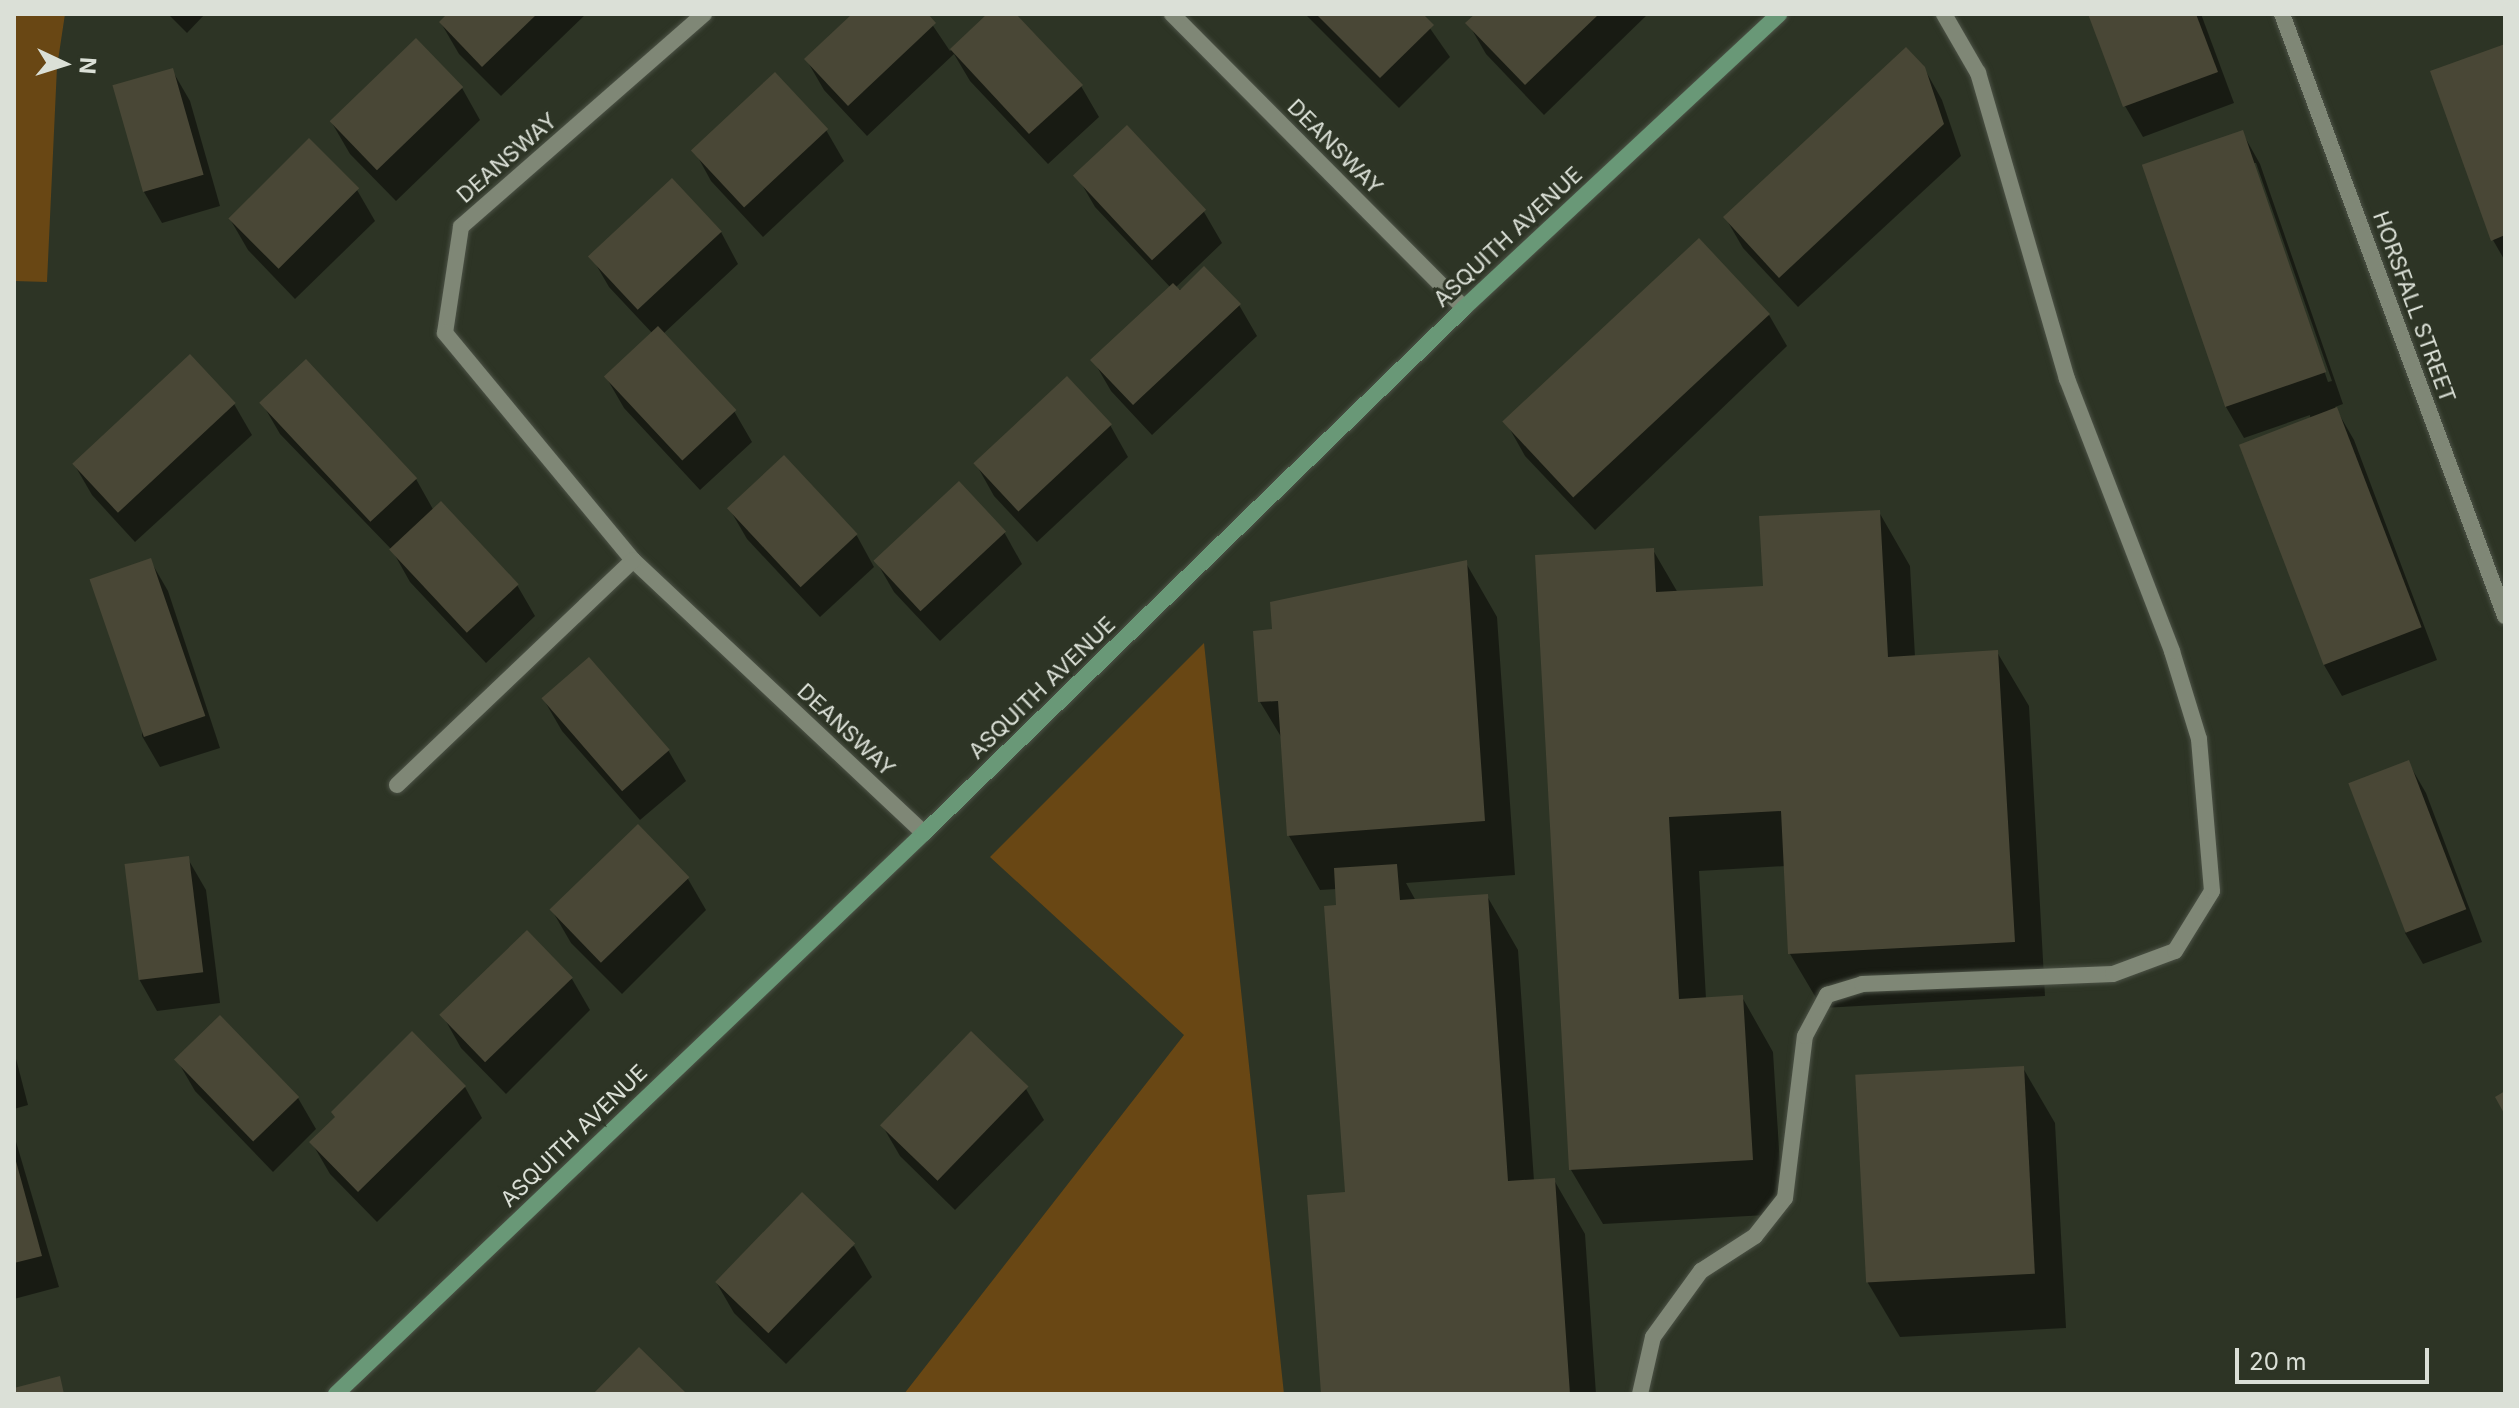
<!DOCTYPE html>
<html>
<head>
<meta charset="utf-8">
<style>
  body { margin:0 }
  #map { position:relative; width:2519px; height:1408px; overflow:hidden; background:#2d3425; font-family:Inter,sans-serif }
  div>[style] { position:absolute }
  .green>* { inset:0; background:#694714 }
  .shadow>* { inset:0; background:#0007 }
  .building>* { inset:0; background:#494736; transform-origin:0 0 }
  .roads { filter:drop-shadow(0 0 2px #4c5246) drop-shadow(0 0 2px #4c5246) }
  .lane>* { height:16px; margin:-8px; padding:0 8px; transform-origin:8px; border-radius:8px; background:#7f8776 }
  .street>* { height:16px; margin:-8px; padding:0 8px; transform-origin:8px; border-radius:8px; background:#7f8776 }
  .secondary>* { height:16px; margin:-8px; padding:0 8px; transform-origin:8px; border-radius:8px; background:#699877 }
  span { translate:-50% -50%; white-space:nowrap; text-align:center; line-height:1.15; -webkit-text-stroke:6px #2d3425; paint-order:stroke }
  .street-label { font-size:22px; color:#dbe0d7 }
  .frame { position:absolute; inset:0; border:16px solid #dbe0d7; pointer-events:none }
  .north { position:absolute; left:24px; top:24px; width:80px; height:80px; -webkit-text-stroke:6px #2d3425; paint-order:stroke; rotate:94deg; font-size:22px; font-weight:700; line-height:32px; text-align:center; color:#dbe0d7 }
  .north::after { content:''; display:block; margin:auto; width:28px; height:36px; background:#dbe0d7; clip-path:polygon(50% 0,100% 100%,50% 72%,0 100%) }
  .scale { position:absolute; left:2235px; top:1348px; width:194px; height:36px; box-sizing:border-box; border:4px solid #dbe0d7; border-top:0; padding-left:10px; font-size:24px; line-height:28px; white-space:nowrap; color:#dbe0d7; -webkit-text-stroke:6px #2d3425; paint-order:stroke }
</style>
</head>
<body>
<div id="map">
  <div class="green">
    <i style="clip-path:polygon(14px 14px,65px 14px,57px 67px,47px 282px,14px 281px)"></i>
    <i style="clip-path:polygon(1204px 643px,1284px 1394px,904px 1394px,1184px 1035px,990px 857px)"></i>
  </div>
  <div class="shadow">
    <i style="clip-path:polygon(168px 14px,205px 14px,187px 33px)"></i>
    <i style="clip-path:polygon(450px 14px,586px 14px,501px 96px,459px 54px,441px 23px)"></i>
    <i style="clip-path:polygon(855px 14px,925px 14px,950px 51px,990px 14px,1014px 14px,1081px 86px,1099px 117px,1048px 164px,970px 81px,954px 54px,867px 136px,824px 90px,806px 59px)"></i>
    <i style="clip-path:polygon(1305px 14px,1420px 14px,1450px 57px,1399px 108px)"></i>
    <i style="clip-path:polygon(1478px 14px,1648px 14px,1544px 115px,1486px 54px,1468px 23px)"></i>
    <i style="clip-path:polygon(2091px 14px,2201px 14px,2234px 103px,2143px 137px,2125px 106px)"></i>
    <i style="clip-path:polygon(416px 41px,462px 88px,480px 120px,396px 201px,350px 154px,332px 123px)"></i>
    <i style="clip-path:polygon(2505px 46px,2505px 261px,2493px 240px)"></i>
    <i style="clip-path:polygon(1924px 68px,1942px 100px,1961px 156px,1798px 307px,1743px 248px,1725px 217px)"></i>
    <i style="clip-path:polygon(172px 70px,190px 101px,220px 206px,162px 223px,144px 192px)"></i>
    <i style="clip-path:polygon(1127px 128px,1204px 212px,1222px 243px,1175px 288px,1239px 305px,1257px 336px,1152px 435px,1111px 391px,1093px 360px,1171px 288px,1095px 207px,1077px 176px)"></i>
    <i style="clip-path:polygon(826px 130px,844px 161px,763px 237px,711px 181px,694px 150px)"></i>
    <i style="clip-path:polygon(evenodd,2242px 132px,2260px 164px,2343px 404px,2335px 407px,2354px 440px,2437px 660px,2342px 696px,2324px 665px,2310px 415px,2244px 438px,2226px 407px,2242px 132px,2252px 163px,2256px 163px,2332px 381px,2328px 382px,2252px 163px)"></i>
    <i style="clip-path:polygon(672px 180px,721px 232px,738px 264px,663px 334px,734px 411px,752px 442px,700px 490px,624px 408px,606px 377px,653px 334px,609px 287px,591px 256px)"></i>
    <i style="clip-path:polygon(357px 190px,375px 221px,295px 299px,248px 250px,230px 219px)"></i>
    <i style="clip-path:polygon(1769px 315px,1787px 346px,1595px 530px,1525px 456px,1507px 424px)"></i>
    <i style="clip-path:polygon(262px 403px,416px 479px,434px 511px,517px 585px,535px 616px,486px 663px,410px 582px,392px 550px,280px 434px)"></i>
    <i style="clip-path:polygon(234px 404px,252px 435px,135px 542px,92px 495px,74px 464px)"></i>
    <i style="clip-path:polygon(1110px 425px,1128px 457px,1037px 542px,994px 496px,976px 464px)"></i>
    <i style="clip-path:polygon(783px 457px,857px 536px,874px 567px,820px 617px,747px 539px,729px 508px)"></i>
    <i style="clip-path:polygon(1879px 512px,1910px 566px,1915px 657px,1997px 652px,2029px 706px,2045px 996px,1822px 1008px,1790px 954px,1786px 866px,1699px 871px,1706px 999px,1742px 997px,1773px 1052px,1783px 1214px,1603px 1224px,1571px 1170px,1653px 550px,1678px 593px,1765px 588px)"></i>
    <i style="clip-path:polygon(1004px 532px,1022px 564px,940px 641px,894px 592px,876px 561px)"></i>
    <i style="clip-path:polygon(150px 560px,168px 591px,220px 748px,160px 767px,142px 736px)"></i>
    <i style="clip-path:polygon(1466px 563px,1497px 617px,1515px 875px,1406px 883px,1416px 901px,1487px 896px,1518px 950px,1534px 1181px,1554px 1180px,1585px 1234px,1596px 1394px,1323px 1394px,1347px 1194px,1337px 889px,1320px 890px,1289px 836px,1283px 740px,1260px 702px,1274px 631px)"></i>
    <i style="clip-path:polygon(544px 700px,668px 750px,686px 781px,640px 820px,562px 731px)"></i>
    <i style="clip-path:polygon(2408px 762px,2426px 793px,2482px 942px,2423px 964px,2405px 933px)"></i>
    <i style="clip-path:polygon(188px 859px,206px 890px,220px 1003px,157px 1011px,139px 979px)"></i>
    <i style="clip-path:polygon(688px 879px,706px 910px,622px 994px,571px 943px,553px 912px)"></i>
    <i style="clip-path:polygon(572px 979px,590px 1010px,506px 1094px,461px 1048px,443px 1016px)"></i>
    <i style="clip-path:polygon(14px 1051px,28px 1105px,14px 1109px)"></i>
    <i style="clip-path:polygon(177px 1060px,298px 1098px,316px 1129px,273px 1172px,195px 1091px)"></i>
    <i style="clip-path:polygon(2023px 1068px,2055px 1123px,2066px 1328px,1900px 1337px,1868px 1283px,1857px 1078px)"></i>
    <i style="clip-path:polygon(465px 1087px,482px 1118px,377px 1222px,330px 1174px,312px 1143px,337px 1118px)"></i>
    <i style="clip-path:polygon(1026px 1089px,1044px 1120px,955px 1210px,900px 1156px,882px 1125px)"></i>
    <i style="clip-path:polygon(14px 1135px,59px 1287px,14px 1299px)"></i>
    <i style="clip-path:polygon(854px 1246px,872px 1277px,786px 1364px,734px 1313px,716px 1282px)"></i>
  </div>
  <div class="building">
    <i style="clip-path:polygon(447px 14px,537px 14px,482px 67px,439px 22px)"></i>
    <i style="clip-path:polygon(852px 14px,928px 14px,936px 23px,848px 106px,804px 59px)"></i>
    <i style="clip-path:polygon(987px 14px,1016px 14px,1083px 85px,1029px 134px,950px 49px)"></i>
    <i style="clip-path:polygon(1316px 14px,1423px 14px,1434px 25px,1380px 78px)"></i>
    <i style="clip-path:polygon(1475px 14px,1599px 14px,1525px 85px,1465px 23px)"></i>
    <i style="clip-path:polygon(2088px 14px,2196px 14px,2218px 72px,2123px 107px)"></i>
    <i style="left:416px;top:38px;width:68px;height:120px;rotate:46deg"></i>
    <i style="clip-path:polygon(2505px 44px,2505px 235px,2491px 241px,2430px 71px)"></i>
    <i style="clip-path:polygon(1906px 47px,1925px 67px,1944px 124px,1779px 278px,1723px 217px)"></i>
    <i style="left:173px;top:68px;width:111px;height:63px;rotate:74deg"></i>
    <i style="left:775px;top:72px;width:78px;height:115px;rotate:47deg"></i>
    <i style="left:1127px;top:125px;width:116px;height:74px;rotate:47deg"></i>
    <i style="left:2243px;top:130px;width:256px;height:107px;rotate:71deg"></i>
    <i style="left:309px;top:138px;width:71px;height:114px;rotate:45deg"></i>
    <i style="left:672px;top:178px;width:73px;height:115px;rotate:47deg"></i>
    <i style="left:1699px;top:238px;width:104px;height:269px;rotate:47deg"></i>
    <i style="clip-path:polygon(1204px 266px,1241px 304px,1133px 405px,1090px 360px,1173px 283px,1180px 290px)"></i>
    <i style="left:658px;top:326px;width:115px;height:74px;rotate:47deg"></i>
    <i style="left:190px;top:354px;width:67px;height:161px;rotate:47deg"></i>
    <i style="left:306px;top:359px;width:163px;height:64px;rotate:47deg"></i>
    <i style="left:1067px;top:376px;width:66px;height:128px;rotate:47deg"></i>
    <i style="left:2337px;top:407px;width:236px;height:105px;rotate:69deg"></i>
    <i style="left:784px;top:455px;width:108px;height:78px;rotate:47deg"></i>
    <i style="left:959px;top:481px;width:69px;height:117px;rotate:47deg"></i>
    <i style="left:441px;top:501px;width:114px;height:71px;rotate:47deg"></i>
    <i style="clip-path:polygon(1880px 510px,1888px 657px,1998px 650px,2015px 942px,1788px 954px,1781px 811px,1669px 817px,1679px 999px,1743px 995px,1753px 1160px,1569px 1170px,1535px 555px,1654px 548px,1656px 592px,1763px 586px,1759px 516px)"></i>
    <i style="left:151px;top:558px;width:167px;height:65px;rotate:71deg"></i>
    <i style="clip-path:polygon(1467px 560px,1485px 821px,1287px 836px,1278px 701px,1258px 702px,1253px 631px,1272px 629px,1270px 602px)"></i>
    <i style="left:589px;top:657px;width:123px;height:63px;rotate:49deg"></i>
    <i style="left:2409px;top:760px;width:160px;height:65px;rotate:69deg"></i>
    <i style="left:638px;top:824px;width:74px;height:123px;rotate:46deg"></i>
    <i style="left:189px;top:856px;width:117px;height:65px;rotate:83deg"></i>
    <i style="clip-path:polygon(1397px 864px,1400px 900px,1488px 894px,1508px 1181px,1555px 1178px,1570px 1394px,1321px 1394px,1307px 1195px,1345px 1192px,1324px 906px,1336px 905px,1334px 868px)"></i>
    <i style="left:527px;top:930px;width:66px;height:122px;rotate:46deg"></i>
    <i style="left:220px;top:1015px;width:114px;height:64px;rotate:46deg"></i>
    <i style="clip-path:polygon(412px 1031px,466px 1086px,358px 1192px,309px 1142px,335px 1117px,331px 1112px)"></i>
    <i style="left:971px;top:1031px;width:80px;height:131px;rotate:44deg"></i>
    <i style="left:2024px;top:1066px;width:208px;height:169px;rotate:87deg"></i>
    <i style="clip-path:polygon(2505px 1091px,2505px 1115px,2495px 1097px)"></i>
    <i style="clip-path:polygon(14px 1154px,42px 1256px,14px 1263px)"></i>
    <i style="left:802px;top:1192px;width:74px;height:125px;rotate:44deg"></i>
    <i style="clip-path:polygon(639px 1347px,687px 1394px,593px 1394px)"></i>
    <i style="clip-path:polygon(60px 1376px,64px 1394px,14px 1394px,14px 1388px)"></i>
  </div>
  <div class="roads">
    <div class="lane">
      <i style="left:1640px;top:1394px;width:58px;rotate:-77.2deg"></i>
      <i style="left:1653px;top:1337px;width:82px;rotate:-54deg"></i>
      <i style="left:1701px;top:1271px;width:64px;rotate:-32.9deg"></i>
      <i style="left:1755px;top:1236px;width:48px;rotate:-51.7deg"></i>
      <i style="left:1785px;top:1198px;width:163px;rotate:-83deg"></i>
      <i style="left:1805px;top:1036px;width:47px;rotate:-61.8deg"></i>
      <i style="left:1827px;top:995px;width:37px;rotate:-17deg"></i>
      <i style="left:1862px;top:984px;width:251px;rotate:-2.3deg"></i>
      <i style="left:2113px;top:974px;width:66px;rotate:-20.4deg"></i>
      <i style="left:2175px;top:951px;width:70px;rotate:-58.3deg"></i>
      <i style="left:2212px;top:891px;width:153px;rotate:-94.9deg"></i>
      <i style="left:2199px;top:739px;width:92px;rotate:-107.1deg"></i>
      <i style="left:2172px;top:651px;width:292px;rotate:-111.1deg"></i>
      <i style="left:2067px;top:379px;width:319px;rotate:-106.2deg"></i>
      <i style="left:1978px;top:73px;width:68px;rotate:-120deg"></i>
    </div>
    <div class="street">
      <i style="left:704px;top:14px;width:323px;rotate:138.8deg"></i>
      <i style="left:461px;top:227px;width:107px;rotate:98.6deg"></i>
      <i style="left:445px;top:333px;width:295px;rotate:50.4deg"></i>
      <i style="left:633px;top:560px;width:399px;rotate:43.2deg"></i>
      <i style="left:1172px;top:14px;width:414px;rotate:45.2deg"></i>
      <i style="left:2282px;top:14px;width:642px;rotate:69.67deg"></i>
      <i style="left:397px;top:785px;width:326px;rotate:-43.6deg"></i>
    </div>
    <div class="secondary">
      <i style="left:336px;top:1394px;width:813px;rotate:-43.65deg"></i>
      <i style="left:924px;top:833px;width:753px;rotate:-44.19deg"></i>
      <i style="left:1464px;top:308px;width:431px;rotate:-43deg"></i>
    </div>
  </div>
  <div class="street-label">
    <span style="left:1335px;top:147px;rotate:45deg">DEANSWAY</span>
    <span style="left:507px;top:158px;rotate:-41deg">DEANSWAY</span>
    <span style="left:1508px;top:237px;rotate:-43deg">ASQUITH AVENUE</span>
    <span style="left:2414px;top:307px;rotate:70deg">HORSFALL STREET</span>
    <span style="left:1042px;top:688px;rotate:-44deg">ASQUITH AVENUE</span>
    <span style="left:846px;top:730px;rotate:43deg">DEANSWAY</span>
    <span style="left:574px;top:1136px;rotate:-44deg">ASQUITH AVENUE</span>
  </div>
  <div class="frame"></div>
  <div class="north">N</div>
  <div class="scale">20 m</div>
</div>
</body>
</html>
